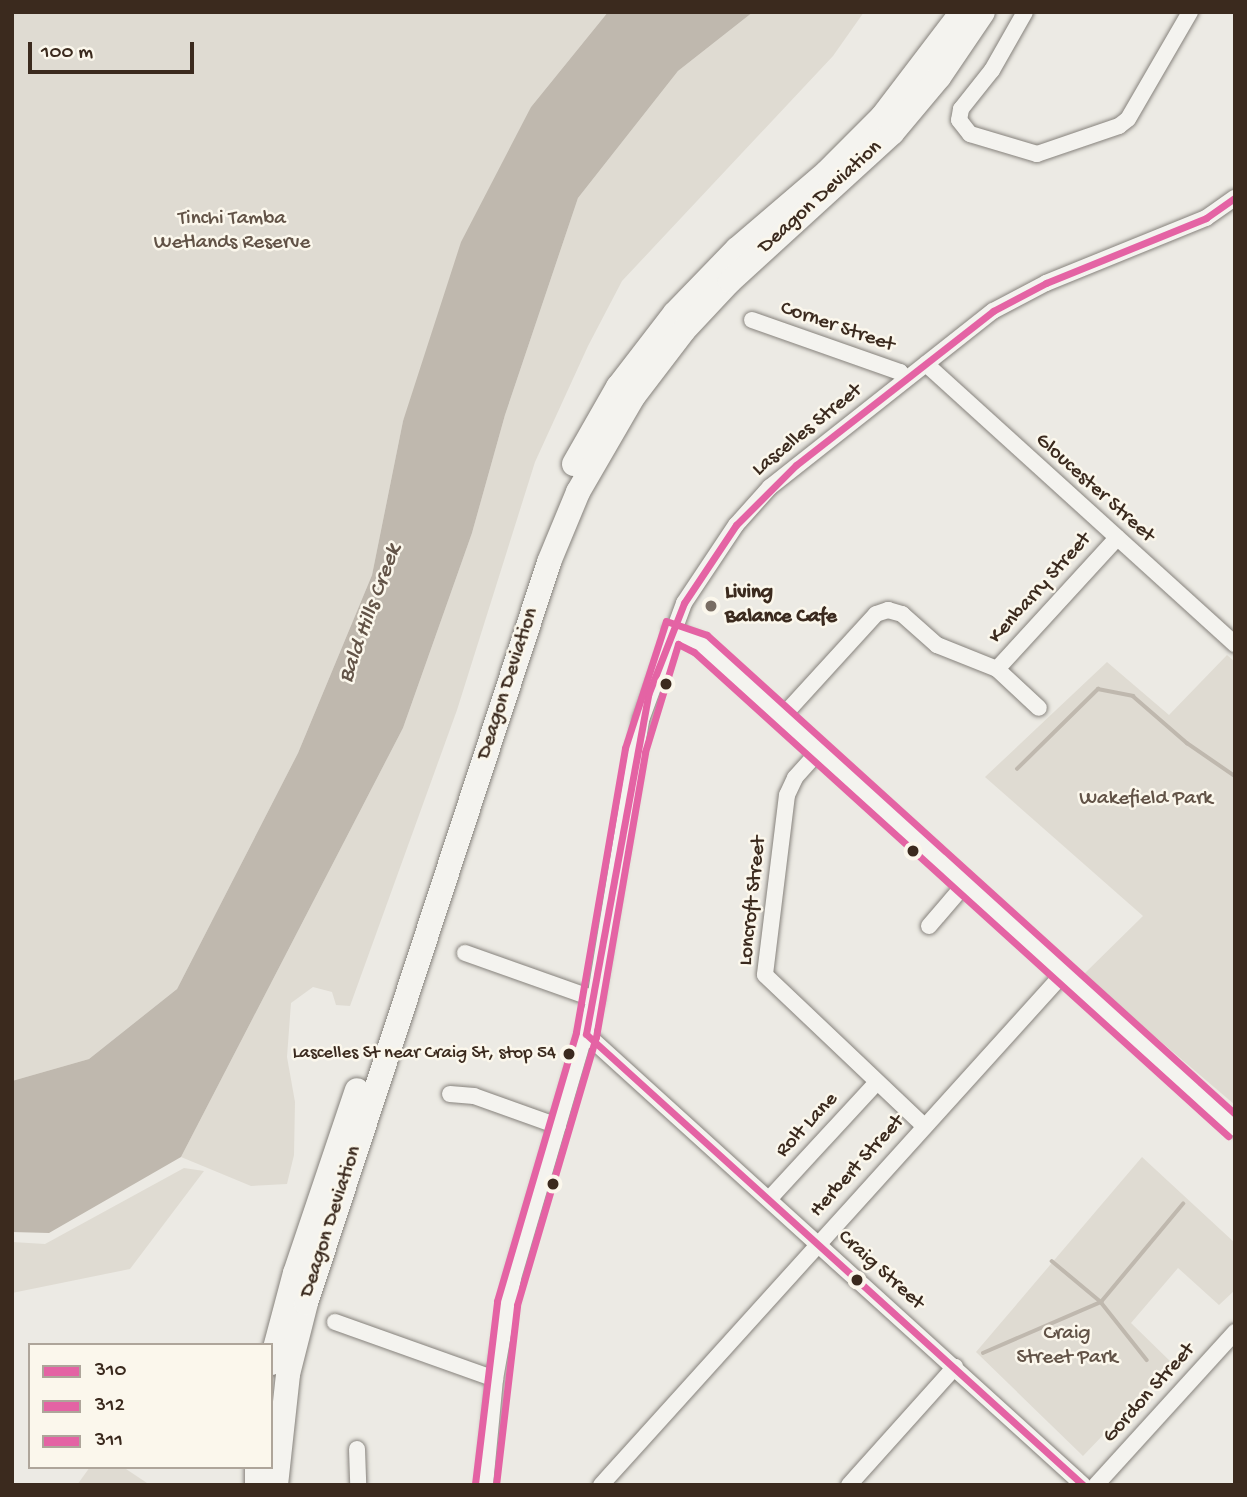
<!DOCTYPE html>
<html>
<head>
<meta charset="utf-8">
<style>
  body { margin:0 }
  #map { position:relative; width:1247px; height:1497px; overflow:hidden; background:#eceae4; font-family:"Gochi Hand",sans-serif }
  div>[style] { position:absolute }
  .built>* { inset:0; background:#dfdbd2 }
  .water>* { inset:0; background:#bfb8ae }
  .stream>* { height:3.5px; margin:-1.75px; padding:0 1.75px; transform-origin:1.75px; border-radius:1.75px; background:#bfb8ae }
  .roads { filter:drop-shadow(0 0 2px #86827c) drop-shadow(0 0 2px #86827c) }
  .minor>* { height:16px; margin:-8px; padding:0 8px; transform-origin:8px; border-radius:8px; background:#f4f3ef }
  .highway>* { height:24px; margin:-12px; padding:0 12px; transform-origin:12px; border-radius:12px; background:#f4f3ef }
  .bus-1>* { height:7px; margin:-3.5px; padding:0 3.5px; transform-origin:3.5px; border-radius:3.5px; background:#e463a4 }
  .bus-2>* { height:7px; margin:-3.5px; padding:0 3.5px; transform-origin:3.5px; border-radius:3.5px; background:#e463a4 }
  .bus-3>* { height:7px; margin:-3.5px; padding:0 3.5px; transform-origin:3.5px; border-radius:3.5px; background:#e463a4 }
  .dots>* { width:19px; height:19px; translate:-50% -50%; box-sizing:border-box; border:4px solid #fbf7ec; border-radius:50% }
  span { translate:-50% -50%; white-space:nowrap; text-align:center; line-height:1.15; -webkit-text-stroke:5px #fbf7ec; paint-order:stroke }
  .bus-label { font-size:19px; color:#3b2a1e }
  .right { translate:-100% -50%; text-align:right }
  .street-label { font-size:21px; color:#3b2a1e }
  .park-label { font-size:21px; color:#625347 }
  .poi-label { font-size:21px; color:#3b2a1e; font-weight:700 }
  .left { translate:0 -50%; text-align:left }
  .water-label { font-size:23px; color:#635448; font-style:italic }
  .frame { position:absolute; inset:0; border:14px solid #3b2a1e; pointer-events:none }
  .legend { position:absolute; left:28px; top:1343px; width:245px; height:126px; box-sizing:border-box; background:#fbf7ec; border:2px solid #aea59a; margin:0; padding:9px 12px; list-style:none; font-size:21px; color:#3b2a1e }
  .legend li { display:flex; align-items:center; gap:14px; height:35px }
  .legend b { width:35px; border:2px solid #aea59a }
  .scale { position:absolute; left:28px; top:42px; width:166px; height:32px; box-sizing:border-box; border:4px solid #3b2a1e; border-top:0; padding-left:9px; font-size:21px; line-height:24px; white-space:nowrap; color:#3b2a1e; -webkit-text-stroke:5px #fbf7ec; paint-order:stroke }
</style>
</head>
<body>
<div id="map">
  <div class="built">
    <i style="clip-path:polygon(12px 12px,608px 12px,531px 107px,403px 421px,372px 575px,298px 753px,177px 989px,89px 1059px,12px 1081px)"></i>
    <i style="clip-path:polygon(753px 12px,864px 12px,833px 56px,622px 281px,588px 346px,535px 462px,457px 710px,350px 1006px,336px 1005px,332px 992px,313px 987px,291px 1003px,287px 1057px,295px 1102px,294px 1155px,287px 1184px,251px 1186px,181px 1157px,403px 728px,472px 533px,505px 415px,578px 198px,678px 71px)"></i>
    <i style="clip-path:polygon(1227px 655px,1235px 662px,1235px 1105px,1083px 975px,1143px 916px,985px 777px,1107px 662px,1169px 715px)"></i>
    <i style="clip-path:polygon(1142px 1157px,1235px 1243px,1235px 1290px,1219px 1305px,1178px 1268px,1131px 1323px,1172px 1363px,1083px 1456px,976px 1352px)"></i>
    <i style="clip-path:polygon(184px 1168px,204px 1171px,130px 1269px,12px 1293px,12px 1242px,45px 1244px)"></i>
    <i style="clip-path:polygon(90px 1467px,123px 1467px,150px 1485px,77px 1485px)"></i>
  </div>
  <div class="water">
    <i style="clip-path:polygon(608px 12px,753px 12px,678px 71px,578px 198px,505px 415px,472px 533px,403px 728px,181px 1157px,49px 1233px,12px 1232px,12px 1081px,89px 1059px,177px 989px,298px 753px,372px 575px,403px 421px,461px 242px,531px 107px)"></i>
  </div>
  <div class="stream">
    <i style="left:1017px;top:769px;width:114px;rotate:-44.6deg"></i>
    <i style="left:1098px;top:689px;width:36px;rotate:11deg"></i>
    <i style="left:1133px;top:696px;width:72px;rotate:41deg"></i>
    <i style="left:1187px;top:743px;width:58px;rotate:34.5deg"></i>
    <i style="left:1052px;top:1261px;width:64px;rotate:39.9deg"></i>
    <i style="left:1101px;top:1302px;width:74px;rotate:51.6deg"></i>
    <i style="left:983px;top:1353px;width:129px;rotate:-23.4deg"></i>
    <i style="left:1101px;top:1302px;width:128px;rotate:-50.1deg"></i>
  </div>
  <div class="roads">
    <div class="minor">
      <i style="left:1025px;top:12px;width:67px;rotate:119.6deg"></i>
      <i style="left:992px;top:70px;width:50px;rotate:128.5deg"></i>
      <i style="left:961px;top:109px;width:11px;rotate:100deg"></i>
      <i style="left:959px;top:120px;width:18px;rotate:52deg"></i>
      <i style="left:970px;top:134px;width:70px;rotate:16.6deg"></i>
      <i style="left:1037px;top:154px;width:87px;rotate:-18.9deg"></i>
      <i style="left:1119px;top:126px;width:11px;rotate:-38deg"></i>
      <i style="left:1128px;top:119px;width:124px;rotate:-59.9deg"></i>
      <i style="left:752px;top:320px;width:157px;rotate:19.4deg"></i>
      <i style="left:900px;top:372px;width:9px;rotate:54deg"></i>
      <i style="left:926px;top:364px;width:417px;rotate:42.2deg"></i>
      <i style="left:671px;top:630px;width:32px;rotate:24deg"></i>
      <i style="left:700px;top:643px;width:722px;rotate:42.19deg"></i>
      <i style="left:997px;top:669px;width:178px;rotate:-47.5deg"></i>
      <i style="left:782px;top:717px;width:139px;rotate:-47.6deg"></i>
      <i style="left:876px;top:614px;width:13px;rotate:-18deg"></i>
      <i style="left:888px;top:610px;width:15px;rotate:16deg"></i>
      <i style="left:902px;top:614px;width:47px;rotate:41.5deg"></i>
      <i style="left:937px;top:645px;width:65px;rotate:21.8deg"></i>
      <i style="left:997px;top:669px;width:57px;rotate:42.9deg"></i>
      <i style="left:819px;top:751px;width:36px;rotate:132deg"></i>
      <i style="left:795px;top:778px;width:19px;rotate:115deg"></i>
      <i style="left:787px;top:795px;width:181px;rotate:97deg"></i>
      <i style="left:765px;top:975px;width:219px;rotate:43.5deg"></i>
      <i style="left:929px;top:926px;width:55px;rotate:-49.4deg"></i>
      <i style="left:465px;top:953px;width:138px;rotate:19.5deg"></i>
      <i style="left:586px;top:1034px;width:671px;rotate:42.22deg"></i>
      <i style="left:450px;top:1094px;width:24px;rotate:5deg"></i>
      <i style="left:474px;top:1096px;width:89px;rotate:19.7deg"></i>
      <i style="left:771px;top:1197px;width:156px;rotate:-47.3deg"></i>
      <i style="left:335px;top:1322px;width:170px;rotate:19.6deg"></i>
      <i style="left:357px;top:1449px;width:36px;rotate:88deg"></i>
      <i style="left:485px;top:1485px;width:106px;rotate:-84.6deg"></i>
      <i style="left:495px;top:1379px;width:103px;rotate:-79.9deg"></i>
      <i style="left:513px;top:1278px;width:291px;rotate:-73.6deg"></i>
      <i style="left:595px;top:999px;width:283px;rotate:-80.6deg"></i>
      <i style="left:641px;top:720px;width:125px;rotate:-69.8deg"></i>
      <i style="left:684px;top:603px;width:94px;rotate:-56.3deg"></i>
      <i style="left:736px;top:525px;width:51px;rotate:-48.2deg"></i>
      <i style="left:770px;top:487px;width:284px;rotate:-38.3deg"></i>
      <i style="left:993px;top:311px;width:60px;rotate:-27.8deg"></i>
      <i style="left:1046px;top:283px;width:173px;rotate:-22.1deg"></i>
      <i style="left:1206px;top:218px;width:35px;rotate:-35deg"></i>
      <i style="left:601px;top:1485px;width:690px;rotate:-47.88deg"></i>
      <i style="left:849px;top:1485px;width:159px;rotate:-48.1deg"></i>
      <i style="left:1096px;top:1485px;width:207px;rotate:-47.7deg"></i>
    </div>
    <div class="highway">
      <i style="left:574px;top:464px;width:89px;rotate:-60.3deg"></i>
      <i style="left:618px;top:387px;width:93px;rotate:-52.4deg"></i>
      <i style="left:675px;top:313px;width:89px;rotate:-45.9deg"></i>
      <i style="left:737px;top:249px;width:118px;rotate:-40.5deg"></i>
      <i style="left:827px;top:172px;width:78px;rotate:-45deg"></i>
      <i style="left:882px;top:117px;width:132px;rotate:-52.7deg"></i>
      <i style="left:271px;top:1363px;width:93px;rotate:-75.1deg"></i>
      <i style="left:295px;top:1273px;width:193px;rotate:-71.3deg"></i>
      <i style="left:257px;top:1485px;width:18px;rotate:-90deg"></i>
      <i style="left:276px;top:1485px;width:112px;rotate:-83.8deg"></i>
      <i style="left:288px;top:1374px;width:73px;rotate:-75.8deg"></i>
      <i style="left:306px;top:1303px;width:780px;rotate:-71.84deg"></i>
      <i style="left:549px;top:562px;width:76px;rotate:-67.5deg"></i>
      <i style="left:578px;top:492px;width:110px;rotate:-59.9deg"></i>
      <i style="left:633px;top:397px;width:84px;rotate:-52.7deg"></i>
      <i style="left:684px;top:330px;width:67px;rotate:-46.8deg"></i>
      <i style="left:730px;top:281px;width:219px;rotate:-42.4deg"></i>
      <i style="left:892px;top:133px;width:73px;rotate:-50deg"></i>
      <i style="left:939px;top:77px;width:78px;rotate:-55.9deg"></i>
    </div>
  </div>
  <div class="bus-1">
    <i style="left:586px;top:1034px;width:345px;rotate:-79.6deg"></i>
    <i style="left:648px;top:695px;width:99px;rotate:-68.6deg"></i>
    <i style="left:684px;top:603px;width:94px;rotate:-56.3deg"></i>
    <i style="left:736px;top:525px;width:85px;rotate:-45deg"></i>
    <i style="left:796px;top:465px;width:250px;rotate:-38deg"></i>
    <i style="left:993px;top:311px;width:60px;rotate:-27.8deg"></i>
    <i style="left:1046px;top:283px;width:173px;rotate:-22.1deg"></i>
    <i style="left:1206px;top:218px;width:35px;rotate:-35deg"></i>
    <i style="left:586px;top:1034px;width:671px;rotate:42.22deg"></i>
  </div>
  <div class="bus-2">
    <i style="left:496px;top:1485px;width:181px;rotate:-83.3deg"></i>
    <i style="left:517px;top:1305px;width:279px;rotate:-73.6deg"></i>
    <i style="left:596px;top:1037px;width:289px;rotate:-80.2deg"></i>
    <i style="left:645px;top:752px;width:113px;rotate:-73deg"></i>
    <i style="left:678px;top:644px;width:18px;rotate:27deg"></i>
    <i style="left:694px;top:652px;width:721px;rotate:42.19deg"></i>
  </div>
  <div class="bus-3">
    <i style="left:475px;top:1484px;width:184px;rotate:-83.1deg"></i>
    <i style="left:497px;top:1301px;width:280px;rotate:-73.6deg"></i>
    <i style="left:576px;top:1032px;width:288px;rotate:-80.2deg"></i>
    <i style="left:625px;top:748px;width:133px;rotate:-72.1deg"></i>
    <i style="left:666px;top:621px;width:43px;rotate:18.9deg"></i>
    <i style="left:707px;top:635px;width:713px;rotate:42.21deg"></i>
  </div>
  <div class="dots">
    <i style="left:711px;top:606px;background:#796d63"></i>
    <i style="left:666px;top:684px;background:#3b2a1e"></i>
    <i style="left:913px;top:851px;background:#3b2a1e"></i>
    <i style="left:569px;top:1054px;background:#3b2a1e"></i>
    <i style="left:553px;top:1184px;background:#3b2a1e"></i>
    <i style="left:857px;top:1280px;background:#3b2a1e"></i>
  </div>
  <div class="bus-label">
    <span class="right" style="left:556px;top:1054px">Lascelles St near Craig St, stop 54</span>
  </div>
  <div class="street-label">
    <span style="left:821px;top:198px;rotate:-42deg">Deagon Deviation</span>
    <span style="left:837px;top:328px;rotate:19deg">Corner Street</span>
    <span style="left:808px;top:431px;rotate:-39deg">Lascelles Street</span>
    <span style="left:1094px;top:489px;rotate:42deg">Gloucester Street</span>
    <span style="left:1041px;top:589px;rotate:-48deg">Kenbarry Street</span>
    <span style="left:509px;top:684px;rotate:-72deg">Deagon Deviation</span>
    <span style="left:754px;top:901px;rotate:-84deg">Loncroft Street</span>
    <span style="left:808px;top:1126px;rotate:-47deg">Rolt Lane</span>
    <span style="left:858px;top:1167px;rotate:-48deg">Herbert Street</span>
    <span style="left:332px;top:1222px;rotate:-72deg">Deagon Deviation</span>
    <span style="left:880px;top:1271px;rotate:42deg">Craig Street</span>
    <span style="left:1150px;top:1394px;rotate:-48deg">Gordon Street</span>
  </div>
  <div class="park-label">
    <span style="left:232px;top:232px">Tinchi Tamba<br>Wetlands Reserve</span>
    <span style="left:1146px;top:800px">Wakefield Park</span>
    <span style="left:1067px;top:1347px">Craig<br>Street Park</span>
  </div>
  <div class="poi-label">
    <span class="left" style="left:725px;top:606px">Living<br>Balance Cafe</span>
  </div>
  <div class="water-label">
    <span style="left:371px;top:614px;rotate:-70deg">Bald Hills Creek</span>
  </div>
  <div class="frame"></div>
  <ul class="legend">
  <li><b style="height:9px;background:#e463a4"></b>310</li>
  <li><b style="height:9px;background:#e463a4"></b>312</li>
  <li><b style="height:9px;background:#e463a4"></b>311</li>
  </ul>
  <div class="scale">100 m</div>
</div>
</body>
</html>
